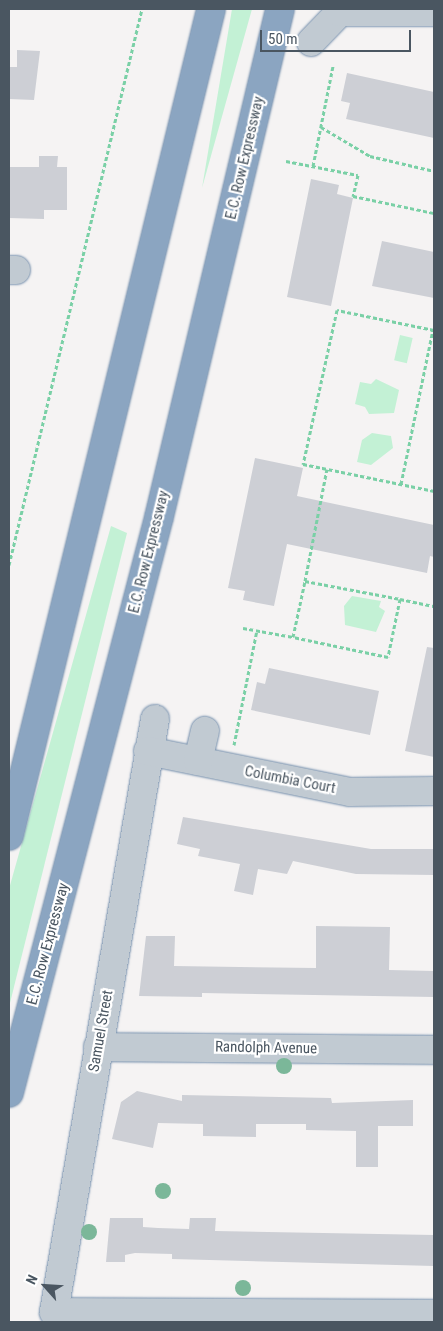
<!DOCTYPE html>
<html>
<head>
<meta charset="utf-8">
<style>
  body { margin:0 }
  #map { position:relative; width:443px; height:1331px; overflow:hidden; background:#f5f3f3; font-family:"Roboto Condensed",sans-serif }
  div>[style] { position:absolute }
  .green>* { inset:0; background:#c3f1d5; transform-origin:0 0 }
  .building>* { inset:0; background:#cdcfd5 }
  .path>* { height:3px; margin-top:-1.5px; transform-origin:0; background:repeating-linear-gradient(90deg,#7ad0a6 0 4px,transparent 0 6.5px) }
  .roads { filter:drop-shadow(0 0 1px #7690ad) drop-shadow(0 0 1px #7690ad) }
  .minor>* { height:28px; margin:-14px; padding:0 14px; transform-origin:14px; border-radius:14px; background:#c1cad2 }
  .highway>* { height:28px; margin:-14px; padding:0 14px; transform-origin:14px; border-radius:14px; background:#8ba5c1 }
  .trees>* { width:16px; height:16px; margin:-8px; border-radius:50%; background:#7bb799 }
  span { translate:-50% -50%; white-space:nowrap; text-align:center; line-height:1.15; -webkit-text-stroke:4.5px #fff; paint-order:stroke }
  .street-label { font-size:15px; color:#4a5661 }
  .frame { position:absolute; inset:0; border:10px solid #4a5661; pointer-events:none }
  .north { position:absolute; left:20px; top:1261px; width:50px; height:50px; -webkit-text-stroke:4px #fff; paint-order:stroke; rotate:296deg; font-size:14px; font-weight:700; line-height:20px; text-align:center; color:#4a5661 }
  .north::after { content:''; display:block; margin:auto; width:18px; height:22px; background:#4a5661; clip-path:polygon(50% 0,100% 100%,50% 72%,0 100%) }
  .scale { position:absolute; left:260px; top:30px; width:151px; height:22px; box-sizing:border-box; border:2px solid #4a5661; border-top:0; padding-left:6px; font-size:15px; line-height:18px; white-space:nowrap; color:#4a5661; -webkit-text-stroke:4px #fff; paint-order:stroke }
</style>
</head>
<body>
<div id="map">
  <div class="green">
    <i style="clip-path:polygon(232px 9px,252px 9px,202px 188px)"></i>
    <i style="left:400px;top:335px;width:13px;height:26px;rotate:13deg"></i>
    <i style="clip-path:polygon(376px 379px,399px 390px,394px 413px,369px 414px,365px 407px,355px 404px,360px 382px,371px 384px)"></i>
    <i style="clip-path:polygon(372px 433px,391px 436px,393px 448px,371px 465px,357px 462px,362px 440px)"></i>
    <i style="clip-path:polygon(111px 526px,127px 533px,9px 1007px,9px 889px)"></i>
    <i style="clip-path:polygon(352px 596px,381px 601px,379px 607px,385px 611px,376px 632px,345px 625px,344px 606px)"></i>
  </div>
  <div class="building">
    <i style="clip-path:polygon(17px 50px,40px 51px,34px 100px,9px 99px,9px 67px,17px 67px)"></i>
    <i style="clip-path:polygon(347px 73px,434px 92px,434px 138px,346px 119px,350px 103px,341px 101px)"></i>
    <i style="clip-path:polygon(39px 156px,58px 156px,57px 167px,67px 167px,67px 210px,44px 210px,44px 219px,9px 218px,9px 167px,39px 167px)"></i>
    <i style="clip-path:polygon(311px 179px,339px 185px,337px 194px,353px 198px,331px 306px,287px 297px)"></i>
    <i style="clip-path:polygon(382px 241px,434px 252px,434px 298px,372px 286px)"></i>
    <i style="clip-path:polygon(255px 458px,303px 468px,297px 496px,434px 525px,434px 557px,430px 556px,427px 573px,287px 544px,274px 606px,243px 600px,245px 591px,228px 588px)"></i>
    <i style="clip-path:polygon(427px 647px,434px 648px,434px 757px,405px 751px)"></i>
    <i style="clip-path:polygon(269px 668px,379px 691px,370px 735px,251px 710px,257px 682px,265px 684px)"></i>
    <i style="clip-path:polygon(183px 817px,371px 849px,434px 849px,434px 875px,356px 874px,293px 861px,287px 874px,258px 869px,253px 895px,234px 891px,240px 864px,198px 856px,200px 849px,177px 844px)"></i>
    <i style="clip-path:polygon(316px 926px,390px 927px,389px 970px,434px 971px,434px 997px,202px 993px,202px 997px,139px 996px,146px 936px,175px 936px,174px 966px,316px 968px)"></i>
    <i style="clip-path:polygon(137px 1091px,182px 1101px,182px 1095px,331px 1098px,332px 1103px,413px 1100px,413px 1126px,378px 1126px,378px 1167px,356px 1167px,356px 1131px,306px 1130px,306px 1124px,256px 1124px,256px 1137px,203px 1136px,203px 1124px,158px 1123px,153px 1148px,112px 1139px,121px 1102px)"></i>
    <i style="clip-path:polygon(110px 1218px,143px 1218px,143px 1227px,158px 1228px,189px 1229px,190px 1218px,216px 1218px,215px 1231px,434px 1235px,434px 1266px,172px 1259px,172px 1254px,135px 1253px,125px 1255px,125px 1262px,106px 1262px)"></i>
  </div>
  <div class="path">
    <i style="left:321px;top:127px;width:57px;rotate:30.6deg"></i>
    <i style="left:370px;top:156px;width:66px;rotate:13.2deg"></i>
    <i style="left:286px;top:161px;width:73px;rotate:11deg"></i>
    <i style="left:358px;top:175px;width:22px;rotate:103deg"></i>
    <i style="left:353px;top:196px;width:83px;rotate:11.9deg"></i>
    <i style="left:313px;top:166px;width:102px;rotate:-78.7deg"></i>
    <i style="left:434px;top:330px;width:99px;rotate:-168.3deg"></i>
    <i style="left:337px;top:310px;width:158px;rotate:102.4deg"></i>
    <i style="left:303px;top:464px;width:134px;rotate:11.6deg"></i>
    <i style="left:401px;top:484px;width:157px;rotate:-78.3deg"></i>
    <i style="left:9px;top:565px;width:572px;rotate:-76.55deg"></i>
    <i style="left:305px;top:581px;width:97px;rotate:10.7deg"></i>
    <i style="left:400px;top:599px;width:59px;rotate:101.7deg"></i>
    <i style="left:388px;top:657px;width:97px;rotate:-168.1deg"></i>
    <i style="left:293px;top:637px;width:57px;rotate:-77.9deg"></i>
    <i style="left:305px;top:581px;width:114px;rotate:-78.9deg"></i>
    <i style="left:400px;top:599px;width:35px;rotate:12deg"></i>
    <i style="left:243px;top:628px;width:51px;rotate:10.2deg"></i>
    <i style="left:234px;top:745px;width:117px;rotate:-78.7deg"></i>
  </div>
  <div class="roads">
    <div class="minor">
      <i style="left:311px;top:42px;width:42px;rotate:-46deg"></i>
      <i style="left:340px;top:12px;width:94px"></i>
      <i style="left:9px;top:270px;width:7px"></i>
      <i style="left:155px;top:719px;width:602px;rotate:99.67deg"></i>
      <i style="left:54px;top:1312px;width:380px;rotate:0.3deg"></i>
      <i style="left:148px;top:751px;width:206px;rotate:11.5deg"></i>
      <i style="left:350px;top:792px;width:84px;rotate:-0.7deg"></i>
      <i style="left:198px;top:761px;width:31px;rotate:-77deg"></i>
      <i style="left:98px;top:1047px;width:336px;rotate:0.5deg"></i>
    </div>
    <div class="highway">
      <i style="left:9px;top:836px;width:851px;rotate:-76.27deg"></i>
      <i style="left:9px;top:1093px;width:595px;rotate:-75.4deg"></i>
      <i style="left:159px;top:517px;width:522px;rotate:-76.6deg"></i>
    </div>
  </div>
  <div class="trees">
    <i style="left:284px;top:1066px"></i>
    <i style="left:163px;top:1191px"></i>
    <i style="left:89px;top:1232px"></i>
    <i style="left:243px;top:1288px"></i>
  </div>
  <div class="street-label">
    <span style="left:245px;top:158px;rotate:-77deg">E.C. Row Expressway</span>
    <span style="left:149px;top:552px;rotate:-76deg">E.C. Row Expressway</span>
    <span style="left:290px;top:780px;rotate:11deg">Columbia Court</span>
    <span style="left:48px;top:944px;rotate:-75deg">E.C. Row Expressway</span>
    <span style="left:101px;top:1031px;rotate:-80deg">Samuel Street</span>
    <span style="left:266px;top:1048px;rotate:1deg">Randolph Avenue</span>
  </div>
  <div class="frame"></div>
  <div class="north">N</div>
  <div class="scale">50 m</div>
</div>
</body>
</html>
